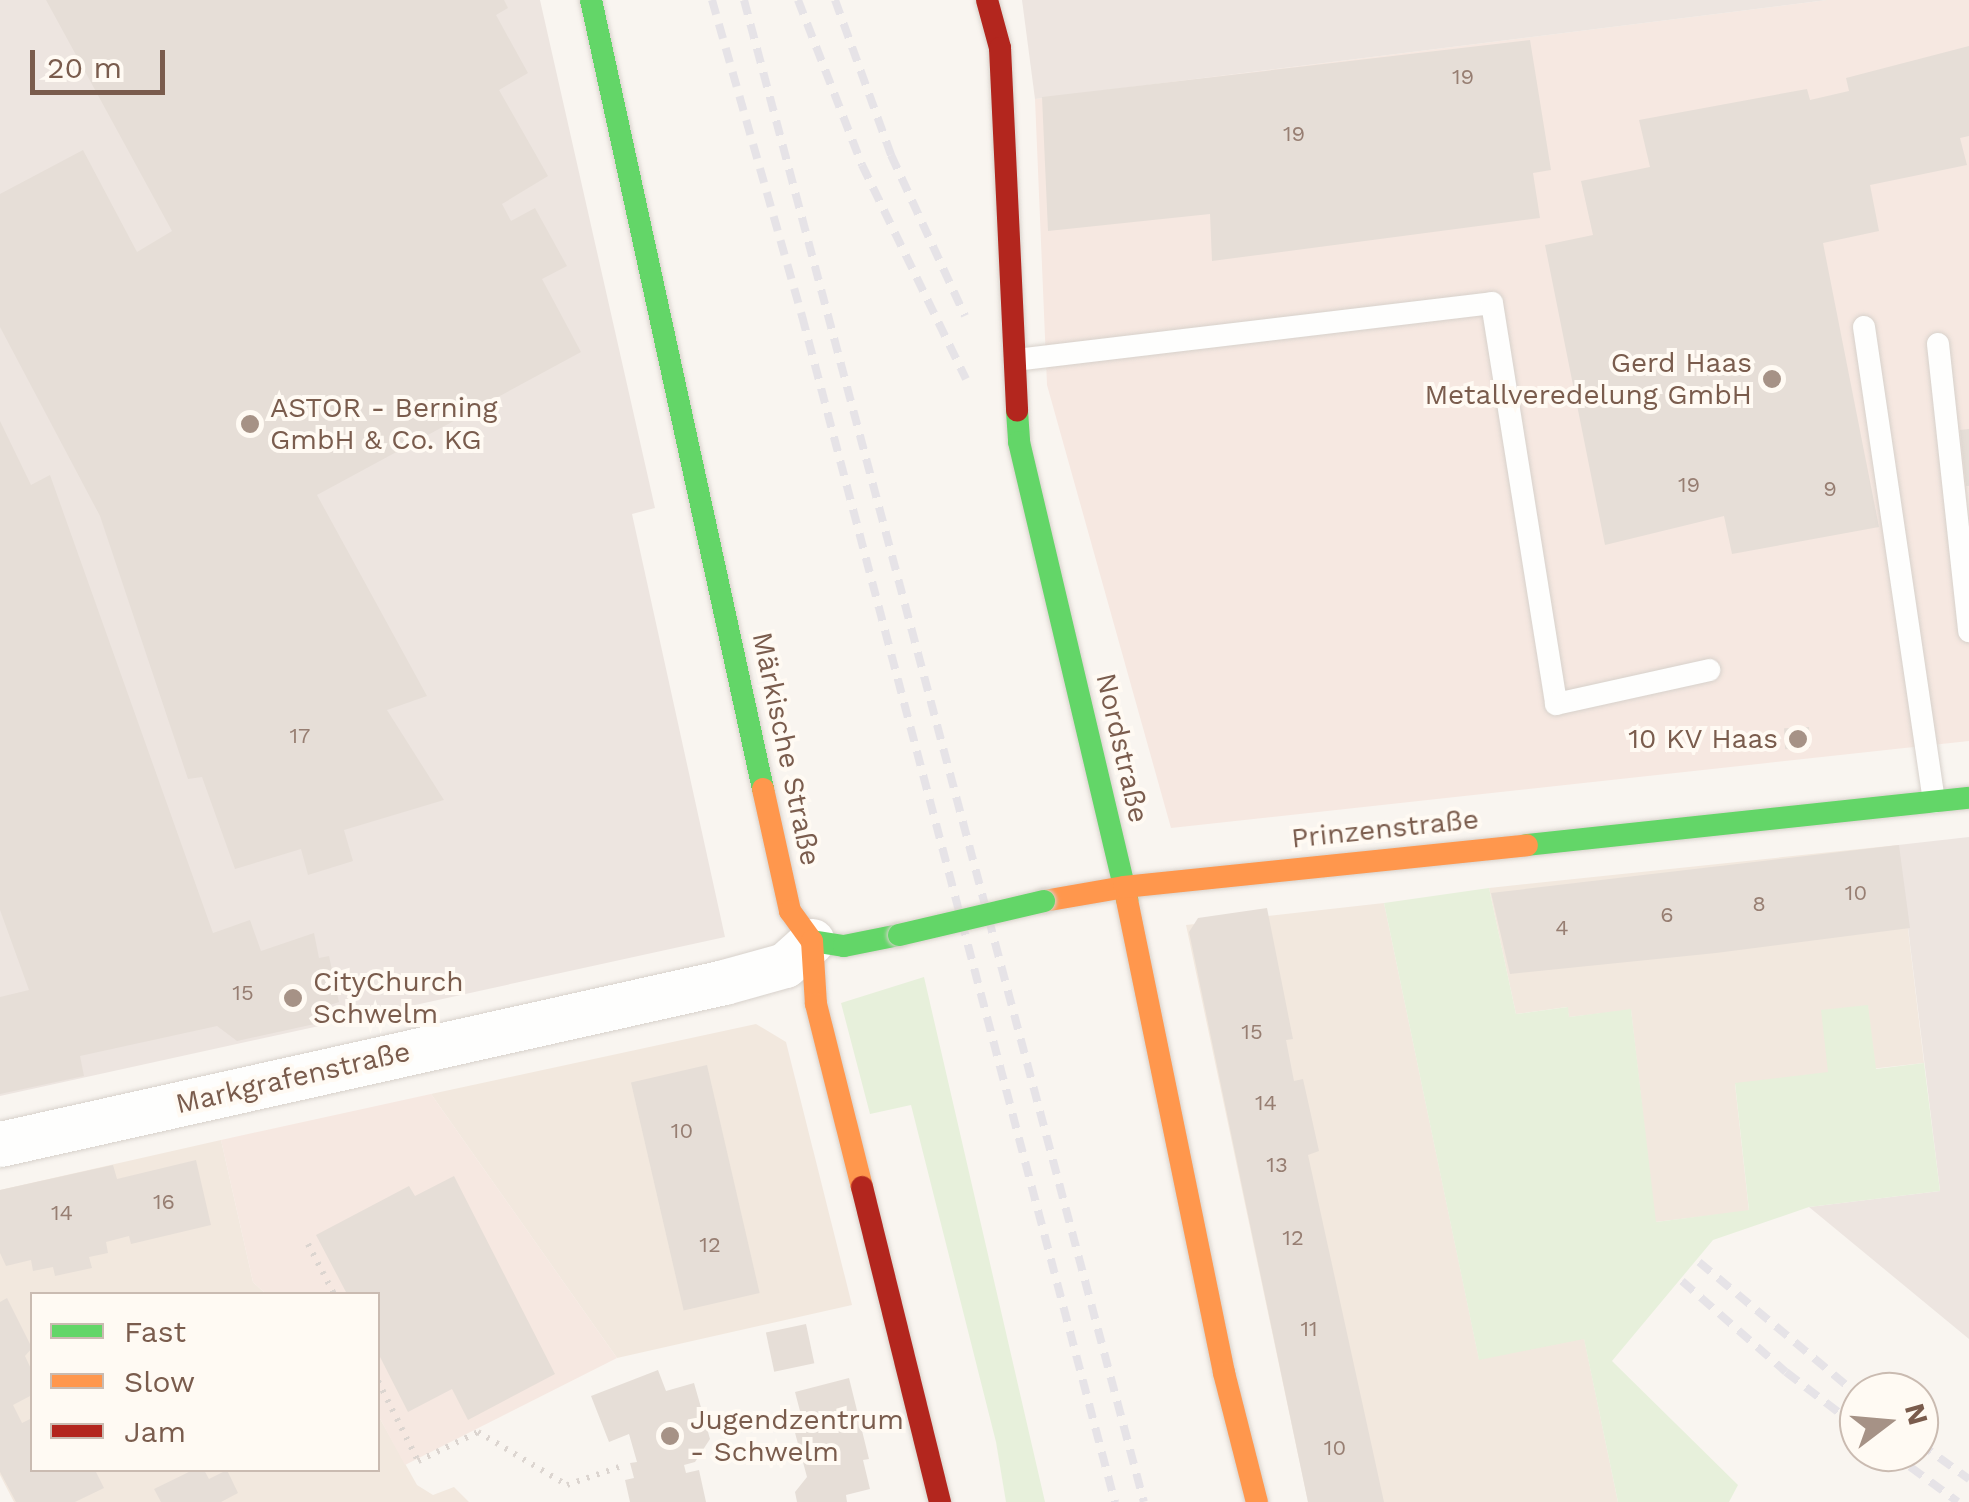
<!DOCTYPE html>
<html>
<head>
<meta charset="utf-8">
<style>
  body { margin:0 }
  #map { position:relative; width:1969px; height:1502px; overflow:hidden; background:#f9f5f0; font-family:"Work Sans",sans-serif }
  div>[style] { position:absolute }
  .residential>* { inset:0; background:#f2e8de }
  .commercial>* { inset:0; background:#f6e8e1 }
  .industrial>* { inset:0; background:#ede5e0 }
  .green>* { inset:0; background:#e7f0db }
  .building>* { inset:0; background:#e6ded7; transform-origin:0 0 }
  .path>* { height:6px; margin-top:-3px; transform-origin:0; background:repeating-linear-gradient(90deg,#dcd5d0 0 2.5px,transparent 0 10.5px) }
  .roads { filter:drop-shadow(0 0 2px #d7d1cb) drop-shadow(0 0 2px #d7d1cb) }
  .lane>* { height:22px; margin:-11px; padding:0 11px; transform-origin:11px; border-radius:11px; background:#fefefd }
  .street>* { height:45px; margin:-22.5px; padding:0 22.5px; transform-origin:22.5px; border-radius:22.5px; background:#fefefd }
  .fast>* { height:22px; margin:-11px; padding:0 11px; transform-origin:11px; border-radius:11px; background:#63d668 }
  .slow>* { height:22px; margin:-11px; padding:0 11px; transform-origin:11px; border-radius:11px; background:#ff974d }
  .jam>* { height:22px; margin:-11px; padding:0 11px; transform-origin:11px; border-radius:11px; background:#b3261e }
  .rail>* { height:8px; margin-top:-4px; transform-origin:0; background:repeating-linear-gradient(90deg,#e6e3e7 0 15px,transparent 0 25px) }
  .bridges { filter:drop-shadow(0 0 2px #d9d2cb) drop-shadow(0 0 2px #d9d2cb) }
  .fast-bridge>* { height:22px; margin:-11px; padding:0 11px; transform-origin:11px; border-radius:11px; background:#63d668 }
  .dots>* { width:28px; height:28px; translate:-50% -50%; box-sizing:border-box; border:5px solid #fffaf3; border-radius:50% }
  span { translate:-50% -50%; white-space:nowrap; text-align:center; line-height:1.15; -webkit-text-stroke:8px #fffaf3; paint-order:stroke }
  .number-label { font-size:22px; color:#977e72 }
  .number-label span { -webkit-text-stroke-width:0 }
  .poi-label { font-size:28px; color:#7a5c4d }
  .right { translate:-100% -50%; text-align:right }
  .left { translate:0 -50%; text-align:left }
  .street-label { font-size:28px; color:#7a5c4d }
  .legend { position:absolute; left:30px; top:1292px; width:350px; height:180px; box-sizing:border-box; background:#fffaf3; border:2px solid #cabbb1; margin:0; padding:12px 18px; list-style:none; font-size:30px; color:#7a5c4d }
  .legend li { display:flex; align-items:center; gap:20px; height:50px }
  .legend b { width:50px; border:2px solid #cabbb1 }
  .north { position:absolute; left:1839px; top:1372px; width:100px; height:100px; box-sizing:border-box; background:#fffaf3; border:2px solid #cabbb1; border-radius:50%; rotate:74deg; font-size:28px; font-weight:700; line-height:40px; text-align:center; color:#7a5c4d }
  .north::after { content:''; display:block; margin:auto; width:35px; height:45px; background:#a69286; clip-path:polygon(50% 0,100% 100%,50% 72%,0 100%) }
  .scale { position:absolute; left:30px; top:50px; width:135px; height:45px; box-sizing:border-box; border:5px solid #7a5c4d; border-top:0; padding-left:12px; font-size:30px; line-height:35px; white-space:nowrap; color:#7a5c4d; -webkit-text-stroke:8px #fffaf3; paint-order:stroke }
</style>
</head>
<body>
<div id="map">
  <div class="residential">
    <i style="clip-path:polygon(1898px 845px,1924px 1063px,1735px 1084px,1749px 1211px,1655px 1222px,1631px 1010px,1569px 1017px,1567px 1007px,1516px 1014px,1489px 888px)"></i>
    <i style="clip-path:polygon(1384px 903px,1479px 1359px,1584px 1338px,1618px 1502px,1308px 1502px,1186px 925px)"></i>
    <i style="clip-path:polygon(756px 1024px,786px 1042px,852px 1305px,617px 1358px,431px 1094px)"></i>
    <i style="clip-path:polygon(221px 1140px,253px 1282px,266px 1294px,32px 1294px,32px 1470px,378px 1470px,378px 1415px,417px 1485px,433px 1495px,454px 1487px,469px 1502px,14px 1502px,0 1475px,0 1190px)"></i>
  </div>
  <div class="commercial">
    <i style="clip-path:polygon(1827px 0,1969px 0,1969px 741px,1171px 828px,1047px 385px,1035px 99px)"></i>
    <i style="clip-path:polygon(431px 1094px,617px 1358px,405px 1465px,378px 1415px,378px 1294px,266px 1294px,253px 1282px,221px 1140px)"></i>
  </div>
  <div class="industrial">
    <i style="clip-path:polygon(0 0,540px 0,655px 508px,632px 514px,725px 937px,0 1096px)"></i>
    <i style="clip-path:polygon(1022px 0,1827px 0,1035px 99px)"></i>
    <i style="clip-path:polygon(1969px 837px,1969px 1339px,1809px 1207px,1940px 1191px,1898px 845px)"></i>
  </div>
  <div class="green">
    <i style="clip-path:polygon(1489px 888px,1516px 1014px,1568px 1007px,1569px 1017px,1631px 1009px,1656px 1222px,1749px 1210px,1735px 1083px,1828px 1072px,1821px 1010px,1868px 1005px,1876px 1069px,1924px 1063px,1940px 1191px,1809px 1207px,1713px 1240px,1612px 1361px,1738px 1485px,1729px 1502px,1618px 1502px,1584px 1339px,1479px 1360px,1384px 903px)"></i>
    <i style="clip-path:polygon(924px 977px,1045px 1502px,1006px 1502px,996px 1442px,911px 1105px,870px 1114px,841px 1003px)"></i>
  </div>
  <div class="building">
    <i style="clip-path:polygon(46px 0,504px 0,508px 8px,496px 15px,528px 73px,499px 90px,548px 176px,502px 204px,511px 221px,535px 208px,567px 266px,542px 279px,581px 352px,317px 495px,427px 696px,387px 710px,444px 800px,344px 830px,353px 861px,308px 875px,301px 849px,235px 869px,202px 777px,188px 779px,100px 516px,0 327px,0 194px,83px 150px,137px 252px,172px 231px)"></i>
    <i style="clip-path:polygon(1530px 40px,1551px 170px,1533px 173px,1540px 218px,1212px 261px,1210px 214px,1048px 231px,1042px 97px)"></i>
    <i style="clip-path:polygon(1969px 46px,1969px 136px,1960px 138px,1967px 165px,1870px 185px,1879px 231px,1823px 243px,1879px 527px,1732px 554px,1724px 516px,1605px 545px,1545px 245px,1593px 235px,1581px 181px,1650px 167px,1639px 120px,1807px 89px,1810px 100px,1849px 91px,1846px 78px)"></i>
    <i style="clip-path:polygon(0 421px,31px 485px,50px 475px,213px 933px,250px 920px,261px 951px,314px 933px,319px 958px,329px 956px,339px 1002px,330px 1005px,333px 1020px,237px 1041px,217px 1026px,80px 1056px,84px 1076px,0 1094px,0 997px,29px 990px,0 910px)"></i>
    <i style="clip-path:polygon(1969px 429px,1969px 486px,1966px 486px,1960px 430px)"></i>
    <i style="left:1809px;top:727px;width:21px;height:25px;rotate:87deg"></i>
    <i style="clip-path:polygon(1899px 845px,1910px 928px,1716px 953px,1510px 974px,1491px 893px)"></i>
    <i style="clip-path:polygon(1267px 908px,1293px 1039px,1286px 1040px,1294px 1081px,1303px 1079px,1319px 1151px,1308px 1155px,1384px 1502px,1308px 1502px,1189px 932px,1198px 918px)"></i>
    <i style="left:707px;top:1065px;width:234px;height:78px;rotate:77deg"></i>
    <i style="clip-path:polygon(196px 1160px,211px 1225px,131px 1244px,129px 1236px,106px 1242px,108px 1253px,89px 1257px,92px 1268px,55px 1276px,53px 1267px,33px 1271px,31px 1260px,6px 1266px,0 1253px,0 1190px,113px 1165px,117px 1179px)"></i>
    <i style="clip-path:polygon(454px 1176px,555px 1374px,468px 1420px,452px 1389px,408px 1412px,378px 1353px,378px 1294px,347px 1294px,316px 1235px,409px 1186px,415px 1196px)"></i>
    <i style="clip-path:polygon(7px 1298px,32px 1348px,25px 1356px,32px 1371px,32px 1395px,13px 1405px,22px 1423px,32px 1418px,32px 1470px,95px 1470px,104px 1488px,75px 1502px,16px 1502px,0 1472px,0 1302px)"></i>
    <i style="left:806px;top:1324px;width:40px;height:41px;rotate:78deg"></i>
    <i style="clip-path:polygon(658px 1370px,666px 1391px,694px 1383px,710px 1439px,695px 1462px,684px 1465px,686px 1473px,699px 1470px,706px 1502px,630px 1502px,625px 1480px,634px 1478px,630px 1463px,637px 1462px,629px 1434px,609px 1442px,591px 1396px)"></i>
    <i style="clip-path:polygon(849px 1378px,869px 1459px,863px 1460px,870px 1489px,846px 1495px,847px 1502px,797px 1502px,795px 1492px,807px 1477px,791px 1418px,801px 1415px,795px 1392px)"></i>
    <i style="clip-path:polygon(193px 1470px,204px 1470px,209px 1479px,227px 1470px,238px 1493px,221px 1502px,161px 1502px,154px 1489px)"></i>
  </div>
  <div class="path">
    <i style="left:308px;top:1244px;width:56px;rotate:62.5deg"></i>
    <i style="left:378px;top:1381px;width:89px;rotate:63.4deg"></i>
    <i style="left:418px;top:1461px;width:67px;rotate:-25.8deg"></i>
    <i style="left:478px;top:1432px;width:104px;rotate:30.8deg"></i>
    <i style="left:567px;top:1485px;width:55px;rotate:-19.1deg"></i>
  </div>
  <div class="roads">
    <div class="lane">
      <i style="left:1864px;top:327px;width:480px;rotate:81.6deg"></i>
      <i style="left:1938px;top:344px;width:289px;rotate:83.8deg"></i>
      <i style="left:1015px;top:360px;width:480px;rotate:-6.8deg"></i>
      <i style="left:1492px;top:303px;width:406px;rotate:80.9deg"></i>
      <i style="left:1556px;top:704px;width:157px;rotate:-12.5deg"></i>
    </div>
    <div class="street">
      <i style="left:0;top:1144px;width:742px;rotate:-12.61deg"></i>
      <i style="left:724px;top:982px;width:63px;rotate:-15.6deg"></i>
      <i style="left:785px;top:965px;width:36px;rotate:-42deg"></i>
    </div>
    <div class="fast">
      <i style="left:591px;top:0;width:808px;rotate:77.7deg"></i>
      <i style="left:1017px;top:411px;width:31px;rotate:86deg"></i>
      <i style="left:1019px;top:442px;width:471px;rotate:76.7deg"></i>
      <i style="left:1527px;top:845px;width:444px;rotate:-6.1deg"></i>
      <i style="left:812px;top:941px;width:32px;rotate:9deg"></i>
      <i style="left:844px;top:946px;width:56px;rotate:-11.3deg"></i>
    </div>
    <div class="slow">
      <i style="left:763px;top:789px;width:125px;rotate:77.5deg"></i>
      <i style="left:790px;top:911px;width:37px;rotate:54deg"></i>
      <i style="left:812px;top:941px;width:63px;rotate:86.4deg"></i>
      <i style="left:816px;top:1004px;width:189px;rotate:75.9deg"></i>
      <i style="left:1127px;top:900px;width:483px;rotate:78.4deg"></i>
      <i style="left:1224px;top:1373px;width:133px;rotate:75.7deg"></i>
      <i style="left:1044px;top:901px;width:81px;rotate:-9.9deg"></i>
      <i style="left:1124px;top:887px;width:405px;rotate:-5.9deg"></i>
    </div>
    <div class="jam">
      <i style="left:987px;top:0;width:50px;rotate:74.8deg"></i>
      <i style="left:1000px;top:48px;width:363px;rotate:87.3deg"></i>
      <i style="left:862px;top:1187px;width:325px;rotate:76.1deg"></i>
    </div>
  </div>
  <div class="rail">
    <i style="left:712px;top:0;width:329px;rotate:74.1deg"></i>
    <i style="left:802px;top:316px;width:1227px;rotate:75.22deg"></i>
    <i style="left:744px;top:0;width:1554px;rotate:75.09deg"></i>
    <i style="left:798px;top:0;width:177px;rotate:68.8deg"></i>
    <i style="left:862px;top:165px;width:238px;rotate:64.1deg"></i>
    <i style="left:835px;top:0;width:165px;rotate:70.1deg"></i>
    <i style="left:891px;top:155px;width:177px;rotate:65.3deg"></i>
    <i style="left:1699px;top:1262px;width:209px;rotate:39.9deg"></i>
    <i style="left:1682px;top:1281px;width:138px;rotate:41.2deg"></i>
    <i style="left:1786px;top:1372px;width:92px;rotate:37.5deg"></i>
    <i style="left:1919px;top:1443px;width:62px;rotate:35.8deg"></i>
    <i style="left:1890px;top:1452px;width:84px;rotate:36.3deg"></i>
  </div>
  <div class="bridges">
    <div class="fast-bridge">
      <i style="left:899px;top:935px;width:149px;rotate:-13.2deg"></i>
    </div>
  </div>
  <div class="dots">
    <i style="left:1772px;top:379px;background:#a69286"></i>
    <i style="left:250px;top:424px;background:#a69286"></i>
    <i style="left:1798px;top:739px;background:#a69286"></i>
    <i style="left:293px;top:998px;background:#a69286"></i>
    <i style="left:670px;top:1436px;background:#a69286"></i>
  </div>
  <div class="number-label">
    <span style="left:1463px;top:77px">19</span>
    <span style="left:1294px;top:134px">19</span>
    <span style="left:1689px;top:485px">19</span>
    <span style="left:1830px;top:489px">9</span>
    <span style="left:300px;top:736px">17</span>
    <span style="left:1856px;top:893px">10</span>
    <span style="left:1759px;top:904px">8</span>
    <span style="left:1667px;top:915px">6</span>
    <span style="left:1562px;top:928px">4</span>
    <span style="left:243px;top:993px">15</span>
    <span style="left:1252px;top:1032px">15</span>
    <span style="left:1266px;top:1103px">14</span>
    <span style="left:682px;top:1131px">10</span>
    <span style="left:1277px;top:1165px">13</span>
    <span style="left:164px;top:1202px">16</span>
    <span style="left:62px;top:1213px">14</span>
    <span style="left:1293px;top:1238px">12</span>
    <span style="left:710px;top:1245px">12</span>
    <span style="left:1309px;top:1329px">11</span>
    <span style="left:1335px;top:1448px">10</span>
  </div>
  <div class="poi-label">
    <span class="right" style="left:1752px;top:379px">Gerd Haas<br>Metallveredelung GmbH</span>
    <span class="left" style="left:270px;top:424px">ASTOR - Berning<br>GmbH &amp; Co. KG</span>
    <span class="right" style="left:1778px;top:739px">10 KV Haas</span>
    <span class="left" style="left:313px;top:998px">CityChurch<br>Schwelm</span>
    <span class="left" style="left:690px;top:1436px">Jugendzentrum<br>- Schwelm</span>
  </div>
  <div class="street-label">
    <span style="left:1122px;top:748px;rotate:77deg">Nordstraße</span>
    <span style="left:786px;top:749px;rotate:78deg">Märkische Straße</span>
    <span style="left:1385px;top:829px;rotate:-6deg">Prinzenstraße</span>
    <span style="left:293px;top:1078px;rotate:-13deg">Markgrafenstraße</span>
  </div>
  <ul class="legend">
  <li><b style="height:12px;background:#63d668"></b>Fast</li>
  <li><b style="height:12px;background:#ff974d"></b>Slow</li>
  <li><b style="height:12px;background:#b3261e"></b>Jam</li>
  </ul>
  <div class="north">N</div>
  <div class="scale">20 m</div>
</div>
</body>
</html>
